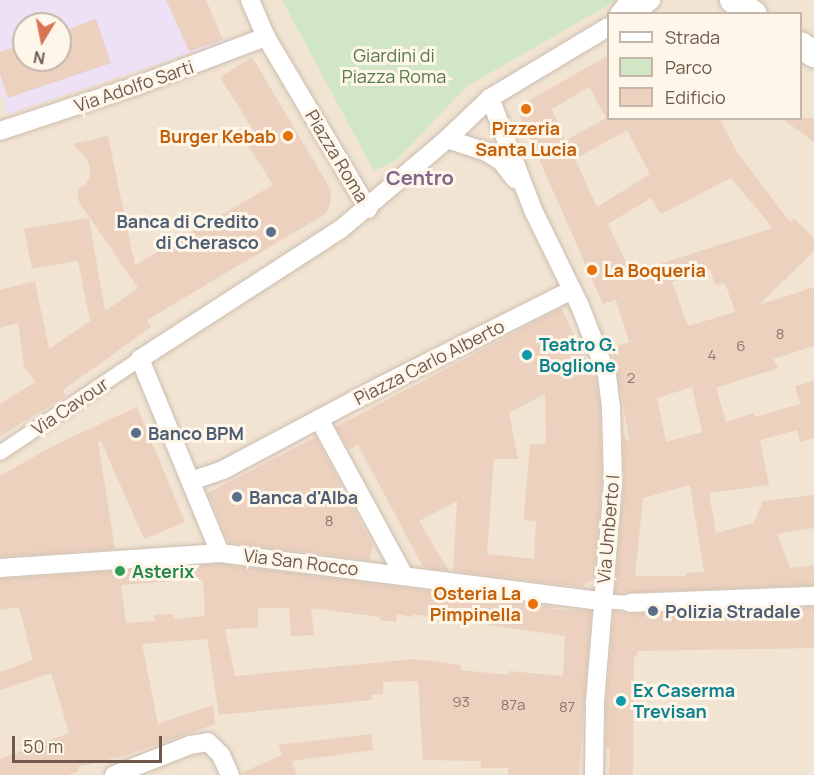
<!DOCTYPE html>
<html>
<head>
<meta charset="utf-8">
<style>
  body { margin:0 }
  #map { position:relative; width:814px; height:775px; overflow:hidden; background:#faf2e4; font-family:Manrope,sans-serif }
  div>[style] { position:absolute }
  .residential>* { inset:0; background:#f1e4d3 }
  .education>* { inset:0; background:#eee1f6 }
  .green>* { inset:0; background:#d1e6c4 }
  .building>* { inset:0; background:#ecd1be }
  .roads { filter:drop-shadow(0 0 2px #ccbcae) drop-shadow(0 0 2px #ccbcae) }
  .pedestrian>* { height:14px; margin:-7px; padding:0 7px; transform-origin:7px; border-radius:7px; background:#fff }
  .minor>* { height:18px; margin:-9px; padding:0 9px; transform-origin:9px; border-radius:9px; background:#fff }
  .secondary>* { height:26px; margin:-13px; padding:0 13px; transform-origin:13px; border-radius:13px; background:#fff }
  .dots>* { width:16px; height:16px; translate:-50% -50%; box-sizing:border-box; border:3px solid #fdf6e9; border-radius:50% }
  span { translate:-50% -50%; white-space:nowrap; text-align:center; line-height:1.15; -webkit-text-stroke:6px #fdf6e9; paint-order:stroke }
  .number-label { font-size:15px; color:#8e7768 }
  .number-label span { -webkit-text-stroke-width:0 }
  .park-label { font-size:18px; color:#557a48 }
  .street-label { font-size:18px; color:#6f594c }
  .food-label { font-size:18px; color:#c56008; font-weight:700 }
  .right { translate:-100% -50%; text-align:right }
  .left { translate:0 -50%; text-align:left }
  .service-label { font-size:18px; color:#4e5e75; font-weight:700 }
  .culture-label { font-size:18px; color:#0d838f; font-weight:700 }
  .leisure-label { font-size:18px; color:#27864d; font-weight:700 }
  .neighbourhood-label { font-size:20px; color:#7f648c; font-weight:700 }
  .legend { position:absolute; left:607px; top:12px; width:195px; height:108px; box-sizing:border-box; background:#fdf6e9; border:2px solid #c4b7aa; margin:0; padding:8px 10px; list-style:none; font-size:18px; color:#6f594c }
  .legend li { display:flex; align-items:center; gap:12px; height:30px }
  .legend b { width:30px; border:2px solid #c4b7aa }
  .north { position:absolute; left:12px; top:12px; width:60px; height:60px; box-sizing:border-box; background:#fdf6e9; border:2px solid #c4b7aa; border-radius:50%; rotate:190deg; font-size:16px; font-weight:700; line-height:24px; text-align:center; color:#6f594c }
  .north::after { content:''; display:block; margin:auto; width:21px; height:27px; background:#d87454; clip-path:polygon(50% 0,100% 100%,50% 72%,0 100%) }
  .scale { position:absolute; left:12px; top:736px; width:150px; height:27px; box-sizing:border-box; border:3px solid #6f594c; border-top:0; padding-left:8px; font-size:18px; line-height:21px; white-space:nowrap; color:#6f594c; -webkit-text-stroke:4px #fdf6e9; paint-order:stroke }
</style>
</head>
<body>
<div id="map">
  <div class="residential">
    <i style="clip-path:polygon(evenodd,0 0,814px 0,814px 775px,0 775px,0 0,608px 14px,800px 14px,800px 118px,608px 118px,608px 14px,0 0,24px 24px,60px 24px,60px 60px,24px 60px,24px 24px)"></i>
  </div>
  <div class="education">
    <i style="clip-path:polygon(evenodd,0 0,206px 0,224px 42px,7px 114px,0 89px,0 0,24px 24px,60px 24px,60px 60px,24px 60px,24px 24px)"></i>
  </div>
  <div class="green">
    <i style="clip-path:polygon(282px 0,617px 0,467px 86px,396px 161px,374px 171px)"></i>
  </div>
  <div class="building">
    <i style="clip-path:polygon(166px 0,206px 0,223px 40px,189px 51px)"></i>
    <i style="clip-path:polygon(96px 19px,111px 63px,8px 98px,0 74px,0 52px,24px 44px,24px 60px,60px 60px,60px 32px)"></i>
    <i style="clip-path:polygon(evenodd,609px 55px,609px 118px,719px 118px,737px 152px,790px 222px,794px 219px,814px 238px,814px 251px,759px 305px,814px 287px,814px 346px,773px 359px,778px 368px,716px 388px,726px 422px,754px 413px,755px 417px,800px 404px,795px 386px,814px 381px,814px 438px,800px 442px,797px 430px,760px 440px,769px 485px,709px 493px,716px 533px,754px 523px,763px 501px,814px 495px,814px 528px,777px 534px,790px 568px,814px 565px,814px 585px,615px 593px,624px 484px,623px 433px,626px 440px,629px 439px,618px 374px,611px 348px,629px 342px,616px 300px,603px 304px,519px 114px,522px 104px,609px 55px,589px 87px,606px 118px,565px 141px,552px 109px,589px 87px,609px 55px,627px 130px,650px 174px,597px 207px,575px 159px,627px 130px,609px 55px,731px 178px,773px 228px,631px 273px,608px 224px,651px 198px,661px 214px,731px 178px,609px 55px,710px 269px,715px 285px,725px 283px,735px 312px,688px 326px,672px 282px,710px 269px,609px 55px,692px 387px,702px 432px,666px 442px,657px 398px,692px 387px,609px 55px,690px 485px,704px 572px,686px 573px,685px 576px,635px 576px,643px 498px,690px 485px)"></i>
    <i style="clip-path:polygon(252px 57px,331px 190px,330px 205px,325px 214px,147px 320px,151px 327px,63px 390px,66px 396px,0 436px,0 404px,35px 382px,24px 366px,18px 323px,0 328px,0 290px,35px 281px,49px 349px,90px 321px,78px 261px,32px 269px,24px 229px,89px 218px,105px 311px,138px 288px,79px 202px,77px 190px,86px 184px,90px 176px,90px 167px,87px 159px,73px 144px,108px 136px,135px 265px,273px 185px,247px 144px,257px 136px,220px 77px)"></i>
    <i style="clip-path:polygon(781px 118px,814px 118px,814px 142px)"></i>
    <i style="clip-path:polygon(evenodd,561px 308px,596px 379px,600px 407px,602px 483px,594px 578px,582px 587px,453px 571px,457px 501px,419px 521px,449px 571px,423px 567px,358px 445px,349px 450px,336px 427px,561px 308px,545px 394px,546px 444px,530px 444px,525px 501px,524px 520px,536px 521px,534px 559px,487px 554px,494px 459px,518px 459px,509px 413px,545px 394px)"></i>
    <i style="clip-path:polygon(137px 407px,185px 522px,144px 539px,101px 441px,98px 442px,115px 549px,0 557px,0 476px,55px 445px)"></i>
    <i style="clip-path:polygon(316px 437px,373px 546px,369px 560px,229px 543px,208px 493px)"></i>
    <i style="clip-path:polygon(evenodd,220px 564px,556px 607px,552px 609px,591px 611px,579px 775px,508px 775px,508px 768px,481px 768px,481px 761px,423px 760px,418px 681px,383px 682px,383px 694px,371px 695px,372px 700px,219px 715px,207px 639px,142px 644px,158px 724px,213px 705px,215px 724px,127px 755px,78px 767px,79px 771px,68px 775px,0 775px,0 759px,69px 733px,51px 673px,0 690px,0 672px,33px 660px,19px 607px,0 610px,0 579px,220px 564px,203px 579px,205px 616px,173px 619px,173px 614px,154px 615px,155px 621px,126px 623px,121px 585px,203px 579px,220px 564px,258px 608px,289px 608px,291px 636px,314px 635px,311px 608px,380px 617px,380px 620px,396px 622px,397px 614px,413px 617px,413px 614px,565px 636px,563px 676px,509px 671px,508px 675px,461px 670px,461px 665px,415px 659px,235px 676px,225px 629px,258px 628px,258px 608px)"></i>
    <i style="clip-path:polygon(814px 607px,814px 648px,637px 651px,637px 656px,634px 656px,633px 775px,609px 775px,610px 747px,606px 747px,606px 705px,614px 611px,630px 614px)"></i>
    <i style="clip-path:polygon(371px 734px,373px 750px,292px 761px,297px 775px,241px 775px,241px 773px,282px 755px,278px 745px)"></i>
  </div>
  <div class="roads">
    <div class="pedestrian">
      <i style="left:0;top:453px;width:169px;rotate:-33.9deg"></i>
      <i style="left:601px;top:601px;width:29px;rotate:4deg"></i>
    </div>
    <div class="minor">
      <i style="left:250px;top:0;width:40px;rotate:66.6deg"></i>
      <i style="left:266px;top:37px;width:200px;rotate:59.3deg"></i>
      <i style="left:619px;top:14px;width:18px;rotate:-52deg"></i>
      <i style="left:634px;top:14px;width:22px;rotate:-39deg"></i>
      <i style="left:490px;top:98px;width:120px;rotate:69deg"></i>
      <i style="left:533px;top:210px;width:107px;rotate:63.9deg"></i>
      <i style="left:580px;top:306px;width:74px;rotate:68.6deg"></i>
      <i style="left:607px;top:375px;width:31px;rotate:83deg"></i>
      <i style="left:611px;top:406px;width:77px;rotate:88.5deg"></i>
      <i style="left:613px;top:483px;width:222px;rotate:94.7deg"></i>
      <i style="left:595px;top:704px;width:71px;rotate:90.8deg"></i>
      <i style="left:0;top:131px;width:143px;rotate:-18.3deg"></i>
      <i style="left:136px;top:86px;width:139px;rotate:-20.7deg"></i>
      <i style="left:447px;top:139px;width:40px;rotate:18deg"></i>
      <i style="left:485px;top:151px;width:19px;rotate:32deg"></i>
      <i style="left:501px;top:161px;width:23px;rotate:52deg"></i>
      <i style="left:319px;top:419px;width:176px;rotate:61.5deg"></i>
      <i style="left:191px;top:481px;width:34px;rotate:-19deg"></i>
      <i style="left:223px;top:470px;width:177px;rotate:-28deg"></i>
      <i style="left:379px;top:387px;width:216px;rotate:-26.7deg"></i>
      <i style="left:220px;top:553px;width:210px;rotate:-112.4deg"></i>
      <i style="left:140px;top:359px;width:239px;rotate:-32.9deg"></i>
      <i style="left:341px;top:229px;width:139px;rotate:-40.3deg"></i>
      <i style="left:447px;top:139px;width:59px;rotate:-43.6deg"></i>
      <i style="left:490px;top:98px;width:138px;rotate:-31deg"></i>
      <i style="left:0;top:568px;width:221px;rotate:-3.9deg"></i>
      <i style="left:220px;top:553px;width:384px;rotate:7.2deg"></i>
      <i style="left:630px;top:603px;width:184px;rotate:-2.2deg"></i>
      <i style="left:114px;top:775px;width:82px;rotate:-21.5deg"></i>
      <i style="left:190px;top:745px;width:18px;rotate:-9deg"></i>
      <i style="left:208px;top:742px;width:18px;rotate:45deg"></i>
      <i style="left:221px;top:755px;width:22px;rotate:66deg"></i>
    </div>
    <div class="secondary">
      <i style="left:733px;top:0;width:25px;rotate:34deg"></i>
      <i style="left:800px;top:45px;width:17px;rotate:33deg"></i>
    </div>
  </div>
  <div class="dots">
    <i style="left:526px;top:109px;background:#e8710a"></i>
    <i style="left:288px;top:136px;background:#e8710a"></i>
    <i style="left:271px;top:232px;background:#5c6f8a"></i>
    <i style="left:592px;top:270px;background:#e8710a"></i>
    <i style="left:527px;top:355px;background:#0f9aa8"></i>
    <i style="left:136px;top:433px;background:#5c6f8a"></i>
    <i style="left:237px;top:497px;background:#5c6f8a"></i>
    <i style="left:120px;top:571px;background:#2e9e5b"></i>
    <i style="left:533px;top:604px;background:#e8710a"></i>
    <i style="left:653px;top:611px;background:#5c6f8a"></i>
    <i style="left:621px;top:701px;background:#0f9aa8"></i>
  </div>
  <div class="number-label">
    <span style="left:780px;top:334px">8</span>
    <span style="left:741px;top:346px">6</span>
    <span style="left:712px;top:355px">4</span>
    <span style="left:631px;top:378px">2</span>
    <span style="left:329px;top:521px">8</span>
    <span style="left:461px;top:702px">93</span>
    <span style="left:513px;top:705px">87a</span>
    <span style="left:567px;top:707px">87</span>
  </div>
  <div class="park-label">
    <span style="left:394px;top:66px">Giardini di<br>Piazza Roma</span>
  </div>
  <div class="street-label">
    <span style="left:134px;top:86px;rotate:-19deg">Via Adolfo Sarti</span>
    <span style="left:337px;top:156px;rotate:59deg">Piazza Roma</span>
    <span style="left:429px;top:362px;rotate:-27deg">Piazza Carlo Alberto</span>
    <span style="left:70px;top:406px;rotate:-34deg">Via Cavour</span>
    <span style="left:608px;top:529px;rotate:-85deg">Via Umberto I</span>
    <span style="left:301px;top:562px;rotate:7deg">Via San Rocco</span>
  </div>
  <div class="food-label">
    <span style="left:526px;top:139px">Pizzeria<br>Santa Lucia</span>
    <span class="right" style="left:276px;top:136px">Burger Kebab</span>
    <span class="left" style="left:604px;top:270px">La Boqueria</span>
    <span class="right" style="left:521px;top:604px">Osteria La<br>Pimpinella</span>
  </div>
  <div class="service-label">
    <span class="right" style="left:259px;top:232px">Banca di Credito<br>di Cherasco</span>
    <span class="left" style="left:148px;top:433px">Banco BPM</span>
    <span class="left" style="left:249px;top:497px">Banca d'Alba</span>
    <span class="left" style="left:665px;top:611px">Polizia Stradale</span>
  </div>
  <div class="culture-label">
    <span class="left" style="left:539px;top:355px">Teatro G.<br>Boglione</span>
    <span class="left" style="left:633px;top:701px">Ex Caserma<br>Trevisan</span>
  </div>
  <div class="leisure-label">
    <span class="left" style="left:132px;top:571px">Asterix</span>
  </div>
  <div class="neighbourhood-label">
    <span style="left:420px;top:177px">Centro</span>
  </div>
  <ul class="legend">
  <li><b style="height:8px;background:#fff"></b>Strada</li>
  <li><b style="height:16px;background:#d1e6c4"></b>Parco</li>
  <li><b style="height:16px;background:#ecd1be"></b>Edificio</li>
  </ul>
  <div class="north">N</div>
  <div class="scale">50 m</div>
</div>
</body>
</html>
